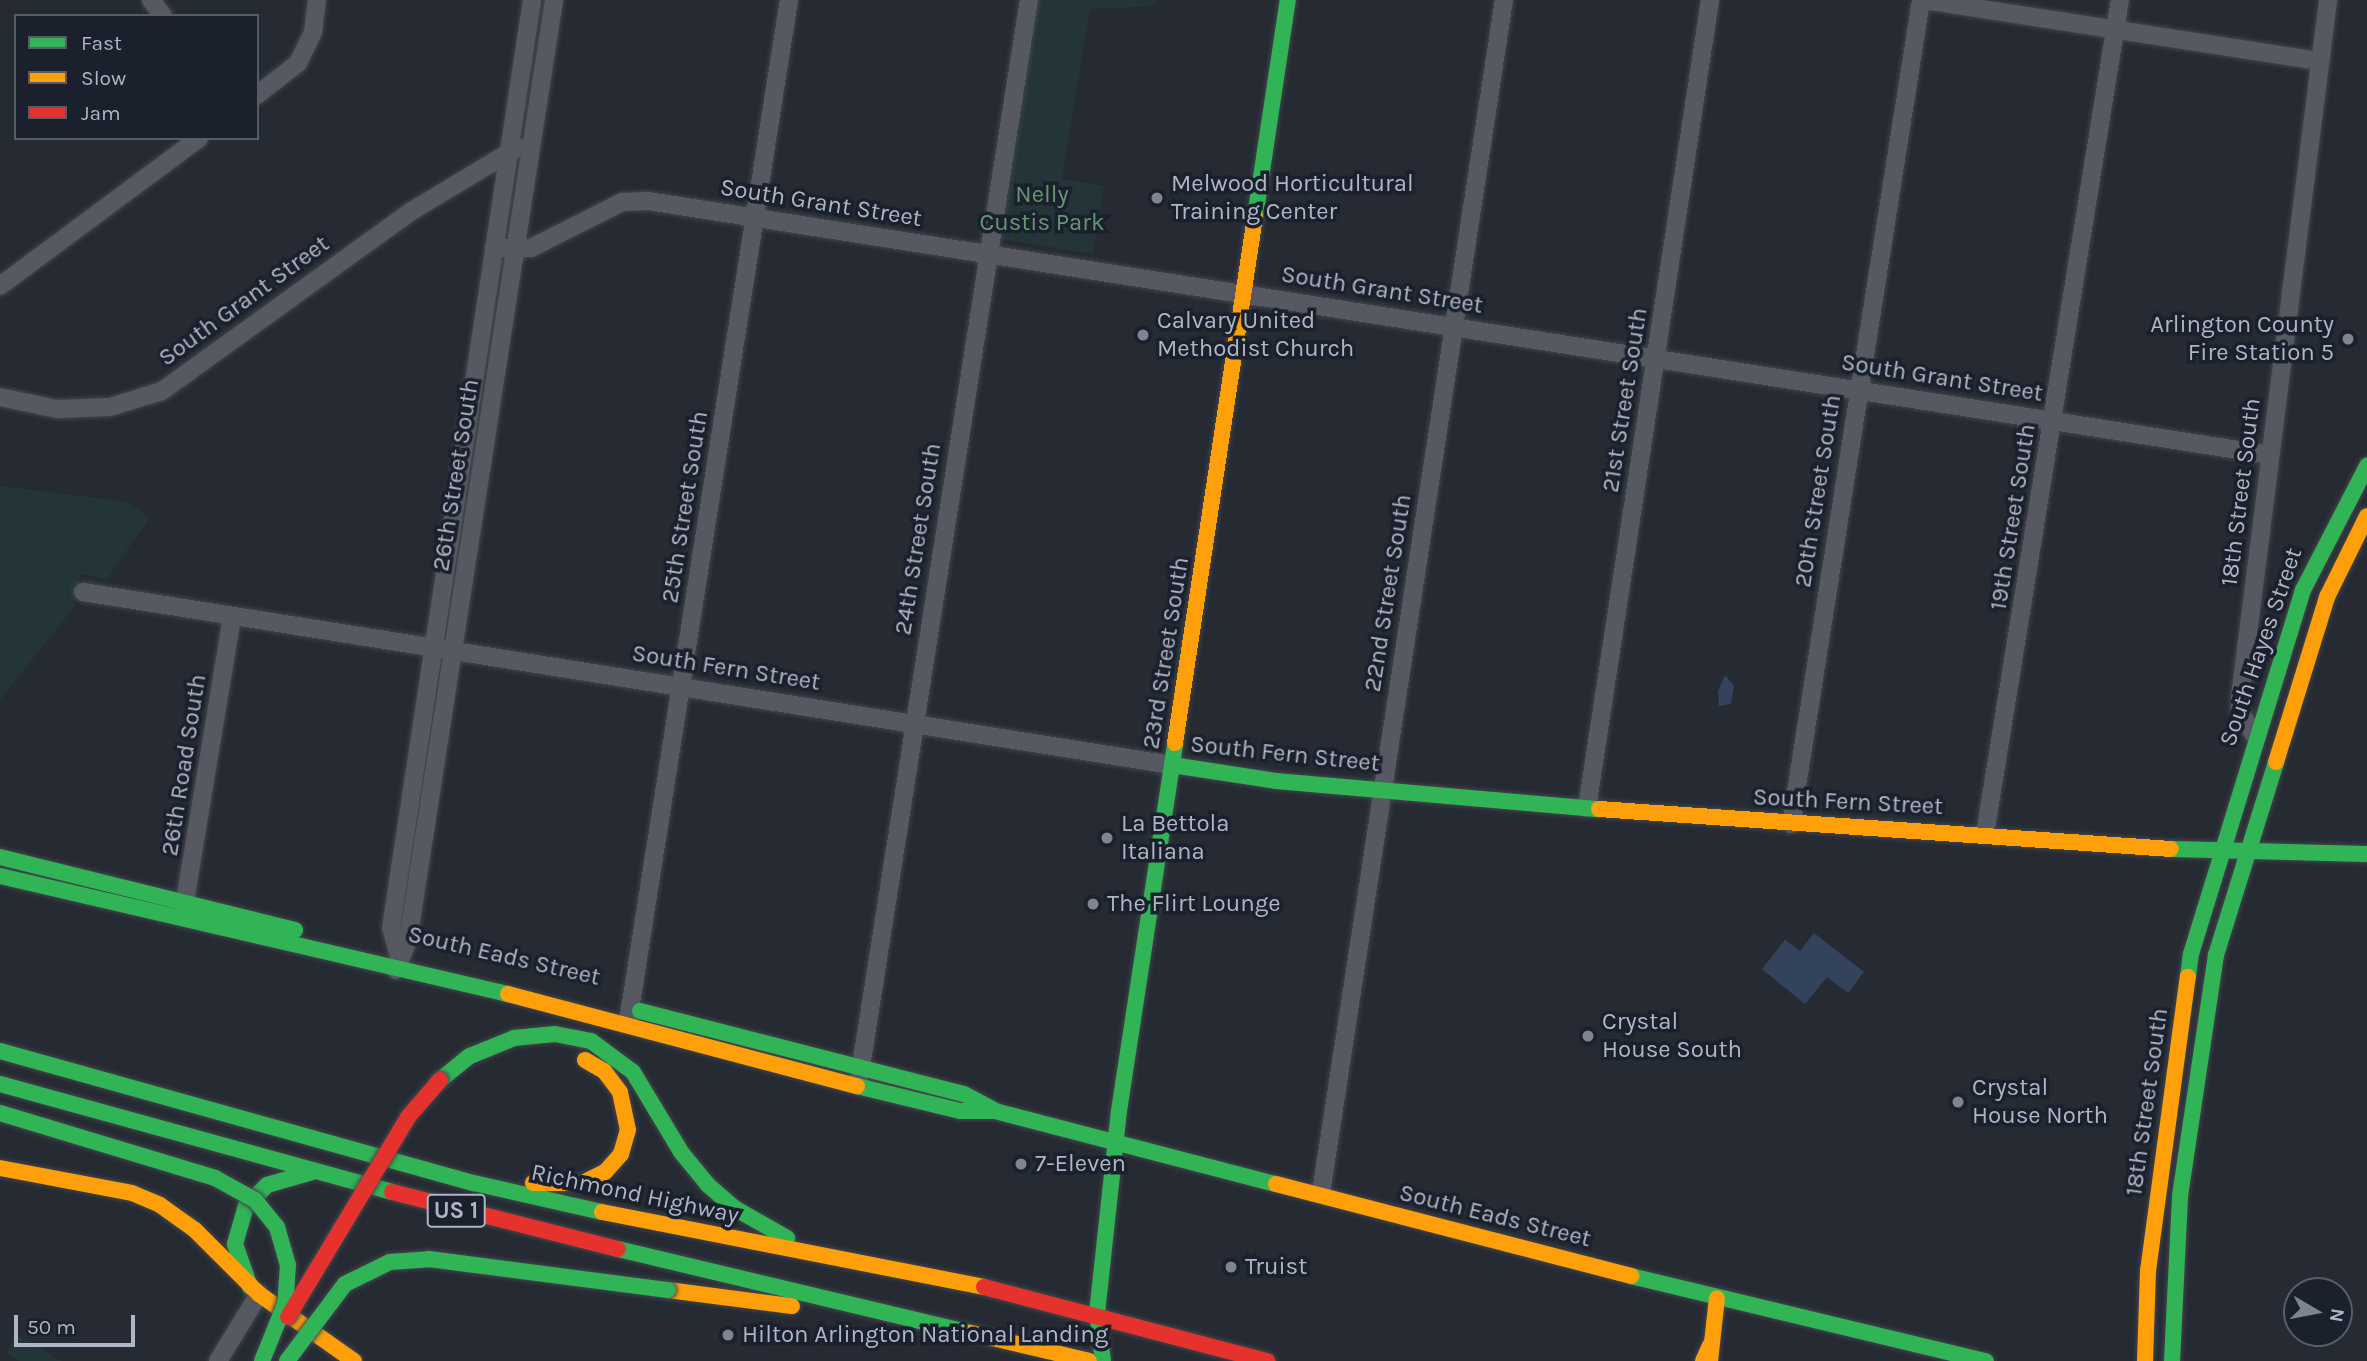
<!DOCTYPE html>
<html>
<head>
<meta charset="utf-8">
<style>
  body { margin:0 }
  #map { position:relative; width:2367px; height:1361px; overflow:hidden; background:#262b33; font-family:Karla,sans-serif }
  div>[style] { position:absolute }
  .green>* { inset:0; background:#233539 }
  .water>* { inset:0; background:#33435b }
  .roads { filter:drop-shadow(0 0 2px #42454b) drop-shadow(0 0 2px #42454b) }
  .street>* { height:18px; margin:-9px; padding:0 9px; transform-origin:9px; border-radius:9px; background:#565961 }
  .fast>* { height:16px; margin:-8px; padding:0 8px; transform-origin:8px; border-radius:8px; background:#30b455 }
  .slow>* { height:16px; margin:-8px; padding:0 8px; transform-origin:8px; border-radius:8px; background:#ff9f0a }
  .jam>* { height:16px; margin:-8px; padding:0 8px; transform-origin:8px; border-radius:8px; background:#e5322d }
  .bridges { filter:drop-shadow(0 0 2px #42464e) drop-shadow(0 0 2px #42464e) }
  .fast-bridge>* { height:16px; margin:-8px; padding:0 8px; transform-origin:8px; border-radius:8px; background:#30b455 }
  .jam-bridge>* { height:16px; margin:-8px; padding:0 8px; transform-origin:8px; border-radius:8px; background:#e5322d }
  .dots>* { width:19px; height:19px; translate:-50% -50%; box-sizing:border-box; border:4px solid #1a212d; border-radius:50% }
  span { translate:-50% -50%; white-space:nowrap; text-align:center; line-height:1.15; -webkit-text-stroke:7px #1a212d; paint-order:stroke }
  .shield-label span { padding:2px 5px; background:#1a212d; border:2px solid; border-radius:5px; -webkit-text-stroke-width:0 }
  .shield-label { font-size:23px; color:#aeb6c5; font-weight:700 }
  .poi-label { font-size:24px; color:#aeb6c5 }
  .left { translate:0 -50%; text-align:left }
  .right { translate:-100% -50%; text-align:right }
  .park-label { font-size:24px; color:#669572 }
  .street-label { font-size:24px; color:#aeb6c5 }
  .legend { position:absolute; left:14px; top:14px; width:245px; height:126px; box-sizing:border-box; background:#1a212d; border:2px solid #555d6a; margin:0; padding:9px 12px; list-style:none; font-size:21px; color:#aeb6c5 }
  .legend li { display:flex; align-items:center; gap:14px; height:35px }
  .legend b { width:35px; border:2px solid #555d6a }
  .north { position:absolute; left:2283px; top:1277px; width:70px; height:70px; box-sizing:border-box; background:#1a212d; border:2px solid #555d6a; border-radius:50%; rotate:100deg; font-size:19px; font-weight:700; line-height:28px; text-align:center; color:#aeb6c5 }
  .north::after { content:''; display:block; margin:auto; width:24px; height:32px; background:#7e8592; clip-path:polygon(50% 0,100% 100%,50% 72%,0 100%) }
  .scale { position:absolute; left:14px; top:1315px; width:121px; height:32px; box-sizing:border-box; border:4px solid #aeb6c5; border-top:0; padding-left:9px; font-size:21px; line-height:24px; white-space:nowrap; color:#aeb6c5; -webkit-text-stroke:5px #1a212d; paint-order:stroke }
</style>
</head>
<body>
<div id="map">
  <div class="green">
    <i style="clip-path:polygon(1038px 0,1156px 0,1155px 6px,1090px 9px,1062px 179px,1104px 186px,1093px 254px,1001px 239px)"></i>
    <i style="clip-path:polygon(0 486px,128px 502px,149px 518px,107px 579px,82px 574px,75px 606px,0 700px)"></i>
    <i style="clip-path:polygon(17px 1334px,62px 1361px,20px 1361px,6px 1353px)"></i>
  </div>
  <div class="water">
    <i style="clip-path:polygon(1725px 675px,1734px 686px,1731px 704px,1719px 706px,1718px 691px)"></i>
    <i style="clip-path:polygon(1814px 933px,1864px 972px,1848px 993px,1827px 977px,1805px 1004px,1762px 969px,1785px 940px,1800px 951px)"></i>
  </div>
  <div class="roads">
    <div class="street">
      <i style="left:151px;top:0;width:20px;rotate:53deg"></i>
      <i style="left:1924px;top:0;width:401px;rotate:8.8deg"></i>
      <i style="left:257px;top:95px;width:52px;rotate:-38deg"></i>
      <i style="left:298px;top:63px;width:34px;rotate:-64deg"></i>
      <i style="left:313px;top:32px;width:32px;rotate:-83deg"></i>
      <i style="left:494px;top:248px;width:37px"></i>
      <i style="left:531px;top:248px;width:102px;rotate:-26.8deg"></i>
      <i style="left:622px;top:202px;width:26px;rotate:-2deg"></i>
      <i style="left:648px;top:201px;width:1642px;rotate:8.9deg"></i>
      <i style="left:0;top:286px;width:248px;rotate:-36.6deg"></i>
      <i style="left:0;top:397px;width:58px;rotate:11.9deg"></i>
      <i style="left:57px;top:409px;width:53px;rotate:-2.2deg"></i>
      <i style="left:110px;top:407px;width:54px;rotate:-17.1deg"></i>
      <i style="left:162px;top:391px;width:306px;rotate:-35.8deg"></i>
      <i style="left:410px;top:212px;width:126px;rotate:-31deg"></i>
      <i style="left:83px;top:592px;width:1103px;rotate:9.03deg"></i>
      <i style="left:2255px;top:736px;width:28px;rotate:-122deg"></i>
      <i style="left:2240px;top:712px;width:15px;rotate:-90deg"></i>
      <i style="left:2240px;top:697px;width:703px;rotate:-82.8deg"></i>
      <i style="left:1587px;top:808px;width:817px;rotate:-81.34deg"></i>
      <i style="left:1791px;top:824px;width:834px;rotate:-81.03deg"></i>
      <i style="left:1985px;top:834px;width:845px;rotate:-80.81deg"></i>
      <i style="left:183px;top:913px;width:301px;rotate:-80.6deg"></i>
      <i style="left:399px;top:956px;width:29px;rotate:-106deg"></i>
      <i style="left:391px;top:928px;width:939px;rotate:-81.36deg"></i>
      <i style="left:396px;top:970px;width:32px;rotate:-68deg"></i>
      <i style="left:408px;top:940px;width:951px;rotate:-81.17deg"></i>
      <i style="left:628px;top:1022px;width:1035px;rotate:-81.05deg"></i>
      <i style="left:859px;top:1079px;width:1092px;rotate:-81.05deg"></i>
      <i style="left:1321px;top:1193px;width:1207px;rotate:-81.28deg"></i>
      <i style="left:218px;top:1361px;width:79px;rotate:-58.5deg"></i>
    </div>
    <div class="fast">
      <i style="left:1255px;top:217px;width:219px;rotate:-81.4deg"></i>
      <i style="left:1172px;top:765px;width:105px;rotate:8.7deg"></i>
      <i style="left:1276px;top:781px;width:324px;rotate:5deg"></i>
      <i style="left:2171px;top:849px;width:196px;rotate:1.5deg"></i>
      <i style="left:0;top:857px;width:304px;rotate:13.9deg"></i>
      <i style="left:0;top:876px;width:522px;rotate:13.08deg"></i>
      <i style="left:2188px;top:977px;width:23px;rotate:-83deg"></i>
      <i style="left:2191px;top:954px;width:381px;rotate:-72.9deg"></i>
      <i style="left:2303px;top:590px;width:140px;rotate:-62.7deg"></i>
      <i style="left:640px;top:1011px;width:334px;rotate:14.4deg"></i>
      <i style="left:964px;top:1094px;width:32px;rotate:28deg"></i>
      <i style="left:0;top:1051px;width:492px;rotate:15.6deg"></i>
      <i style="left:474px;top:1183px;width:131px;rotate:12.8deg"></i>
      <i style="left:440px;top:1080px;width:38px;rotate:-39deg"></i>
      <i style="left:470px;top:1056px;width:48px;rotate:-22.2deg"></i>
      <i style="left:514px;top:1038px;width:41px;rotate:-5.6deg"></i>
      <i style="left:555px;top:1034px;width:37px;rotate:11deg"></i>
      <i style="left:591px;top:1041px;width:52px;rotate:36.4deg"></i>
      <i style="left:633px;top:1072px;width:93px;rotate:59deg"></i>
      <i style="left:681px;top:1152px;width:43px;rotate:50.7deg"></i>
      <i style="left:708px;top:1185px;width:37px;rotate:41deg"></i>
      <i style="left:736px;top:1209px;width:59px;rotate:29.6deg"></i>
      <i style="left:0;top:1084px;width:407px;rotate:15.4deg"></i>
      <i style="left:857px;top:1086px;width:106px;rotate:13.6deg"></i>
      <i style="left:960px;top:1111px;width:35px"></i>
      <i style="left:995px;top:1111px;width:290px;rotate:14.6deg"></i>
      <i style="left:618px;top:1249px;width:363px;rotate:13.4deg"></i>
      <i style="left:1631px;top:1276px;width:365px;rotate:13.5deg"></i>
      <i style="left:250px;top:1287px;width:46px;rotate:-109.2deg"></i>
      <i style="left:235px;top:1244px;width:40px;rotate:-74deg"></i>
      <i style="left:246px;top:1206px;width:30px;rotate:-45deg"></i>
      <i style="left:267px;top:1185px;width:47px;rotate:-16.1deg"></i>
      <i style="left:1103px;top:1361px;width:48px;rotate:-97.1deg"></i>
      <i style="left:1097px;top:1313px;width:203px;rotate:-83.8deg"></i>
      <i style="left:1119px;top:1111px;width:372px;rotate:-81.3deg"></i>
      <i style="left:2172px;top:1361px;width:165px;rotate:-87.2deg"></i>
      <i style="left:2180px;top:1196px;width:244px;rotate:-81.5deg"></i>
      <i style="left:2216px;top:955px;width:202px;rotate:-72.7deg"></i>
    </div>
    <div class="slow">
      <i style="left:1175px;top:743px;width:532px;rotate:-81.35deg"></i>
      <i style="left:2276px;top:762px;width:173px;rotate:-72.8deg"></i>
      <i style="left:2327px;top:597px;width:90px;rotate:-63.7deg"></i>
      <i style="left:1599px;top:809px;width:573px;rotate:4deg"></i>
      <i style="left:508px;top:994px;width:361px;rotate:14.8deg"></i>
      <i style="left:0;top:1168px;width:134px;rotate:10.7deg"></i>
      <i style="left:132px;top:1193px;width:30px;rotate:23deg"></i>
      <i style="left:160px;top:1205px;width:43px;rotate:35.5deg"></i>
      <i style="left:195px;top:1230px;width:91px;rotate:45deg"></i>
      <i style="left:259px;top:1294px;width:116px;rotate:35.2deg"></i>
      <i style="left:533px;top:1183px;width:50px"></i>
      <i style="left:583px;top:1183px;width:25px;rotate:-27deg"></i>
      <i style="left:605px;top:1172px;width:24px;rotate:-48deg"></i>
      <i style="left:621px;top:1154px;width:25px;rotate:-74deg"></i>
      <i style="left:628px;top:1130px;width:39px;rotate:-102deg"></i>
      <i style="left:620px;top:1092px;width:26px;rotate:-127deg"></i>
      <i style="left:604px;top:1071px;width:22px;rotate:-150deg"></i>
      <i style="left:1276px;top:1184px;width:367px;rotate:14.5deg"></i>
      <i style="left:602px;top:1212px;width:389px;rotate:11.1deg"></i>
      <i style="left:668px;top:1290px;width:125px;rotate:7.4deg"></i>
      <i style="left:971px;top:1333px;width:121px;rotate:13.3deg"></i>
      <i style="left:1703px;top:1361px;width:17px;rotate:-66deg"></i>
      <i style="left:1710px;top:1361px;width:63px;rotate:-83.7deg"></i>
      <i style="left:2145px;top:1361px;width:90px;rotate:-88.1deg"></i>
      <i style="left:2148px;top:1271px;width:297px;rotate:-82.3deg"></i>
    </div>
    <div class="jam">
      <i style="left:392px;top:1192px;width:233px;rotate:14.2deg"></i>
      <i style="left:984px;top:1287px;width:293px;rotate:14.7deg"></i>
    </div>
  </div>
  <div class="bridges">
    <div class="fast-bridge">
      <i style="left:0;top:1113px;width:225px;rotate:16.8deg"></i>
      <i style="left:215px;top:1178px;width:46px;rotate:28.8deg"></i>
      <i style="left:255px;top:1200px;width:35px;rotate:51deg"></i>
      <i style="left:277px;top:1227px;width:40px;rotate:74deg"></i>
      <i style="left:288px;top:1265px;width:39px;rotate:94deg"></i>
      <i style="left:285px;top:1304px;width:61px;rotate:112deg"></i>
      <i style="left:287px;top:1361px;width:96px;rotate:-53deg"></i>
      <i style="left:345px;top:1284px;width:50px;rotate:-26.1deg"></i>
      <i style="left:390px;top:1262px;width:39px;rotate:-4deg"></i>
      <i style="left:429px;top:1259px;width:241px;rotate:7.4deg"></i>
    </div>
    <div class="jam-bridge">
      <i style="left:288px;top:1317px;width:233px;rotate:-59deg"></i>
      <i style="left:408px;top:1117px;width:49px;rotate:-49.1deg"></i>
    </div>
  </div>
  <div class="dots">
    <i style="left:1157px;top:198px;background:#7e8592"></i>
    <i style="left:1143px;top:335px;background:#7e8592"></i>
    <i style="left:2348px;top:339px;background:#7e8592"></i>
    <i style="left:1107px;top:838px;background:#7e8592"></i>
    <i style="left:1093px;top:904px;background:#7e8592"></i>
    <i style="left:1588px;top:1036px;background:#7e8592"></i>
    <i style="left:1958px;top:1102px;background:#7e8592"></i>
    <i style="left:1021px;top:1164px;background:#7e8592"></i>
    <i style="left:1231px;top:1267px;background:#7e8592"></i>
    <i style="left:728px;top:1335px;background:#7e8592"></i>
  </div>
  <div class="shield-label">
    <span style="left:456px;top:1211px">US 1</span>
  </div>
  <div class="poi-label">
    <span class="left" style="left:1171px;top:198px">Melwood Horticultural<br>Training Center</span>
    <span class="left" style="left:1157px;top:335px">Calvary United<br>Methodist Church</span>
    <span class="right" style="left:2334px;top:339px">Arlington County<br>Fire Station 5</span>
    <span class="left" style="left:1121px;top:838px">La Bettola<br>Italiana</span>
    <span class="left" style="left:1107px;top:904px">The Flirt Lounge</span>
    <span class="left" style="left:1602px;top:1036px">Crystal<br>House South</span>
    <span class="left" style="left:1972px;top:1102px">Crystal<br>House North</span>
    <span class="left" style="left:1035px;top:1164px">7-Eleven</span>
    <span class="left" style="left:1245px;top:1267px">Truist</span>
    <span class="left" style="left:742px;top:1335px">Hilton Arlington National Landing</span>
  </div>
  <div class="park-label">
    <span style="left:1042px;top:209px">Nelly<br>Custis Park</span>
  </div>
  <div class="street-label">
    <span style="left:821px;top:203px;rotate:9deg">South Grant Street</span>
    <span style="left:1382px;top:290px;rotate:9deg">South Grant Street</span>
    <span style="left:244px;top:301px;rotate:-36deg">South Grant Street</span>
    <span style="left:1942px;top:378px;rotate:9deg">South Grant Street</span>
    <span style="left:1625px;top:400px;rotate:-81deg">21st Street South</span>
    <span style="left:456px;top:475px;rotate:-81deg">26th Street South</span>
    <span style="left:1818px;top:491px;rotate:-81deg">20th Street South</span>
    <span style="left:2241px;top:492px;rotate:-83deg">18th Street South</span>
    <span style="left:685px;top:507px;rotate:-81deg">25th Street South</span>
    <span style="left:2013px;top:517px;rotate:-81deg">19th Street South</span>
    <span style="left:918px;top:539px;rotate:-81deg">24th Street South</span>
    <span style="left:1388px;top:593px;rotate:-81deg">22nd Street South</span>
    <span style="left:2261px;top:647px;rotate:-71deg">South Hayes Street</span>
    <span style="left:1166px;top:653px;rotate:-81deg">23rd Street South</span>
    <span style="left:726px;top:668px;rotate:9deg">South Fern Street</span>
    <span style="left:1285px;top:754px;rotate:6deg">South Fern Street</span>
    <span style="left:184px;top:765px;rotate:-81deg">26th Road South</span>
    <span style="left:1848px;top:802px;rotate:3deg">South Fern Street</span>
    <span style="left:504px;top:956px;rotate:13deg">South Eads Street</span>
    <span style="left:2147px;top:1102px;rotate:-82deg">18th Street South</span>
    <span style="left:635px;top:1194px;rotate:12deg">Richmond Highway</span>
    <span style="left:1495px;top:1216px;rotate:14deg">South Eads Street</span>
  </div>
  <ul class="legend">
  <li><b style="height:9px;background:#30b455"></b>Fast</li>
  <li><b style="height:9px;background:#ff9f0a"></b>Slow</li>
  <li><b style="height:9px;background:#e5322d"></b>Jam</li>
  </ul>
  <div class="north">N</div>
  <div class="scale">50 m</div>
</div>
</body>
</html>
